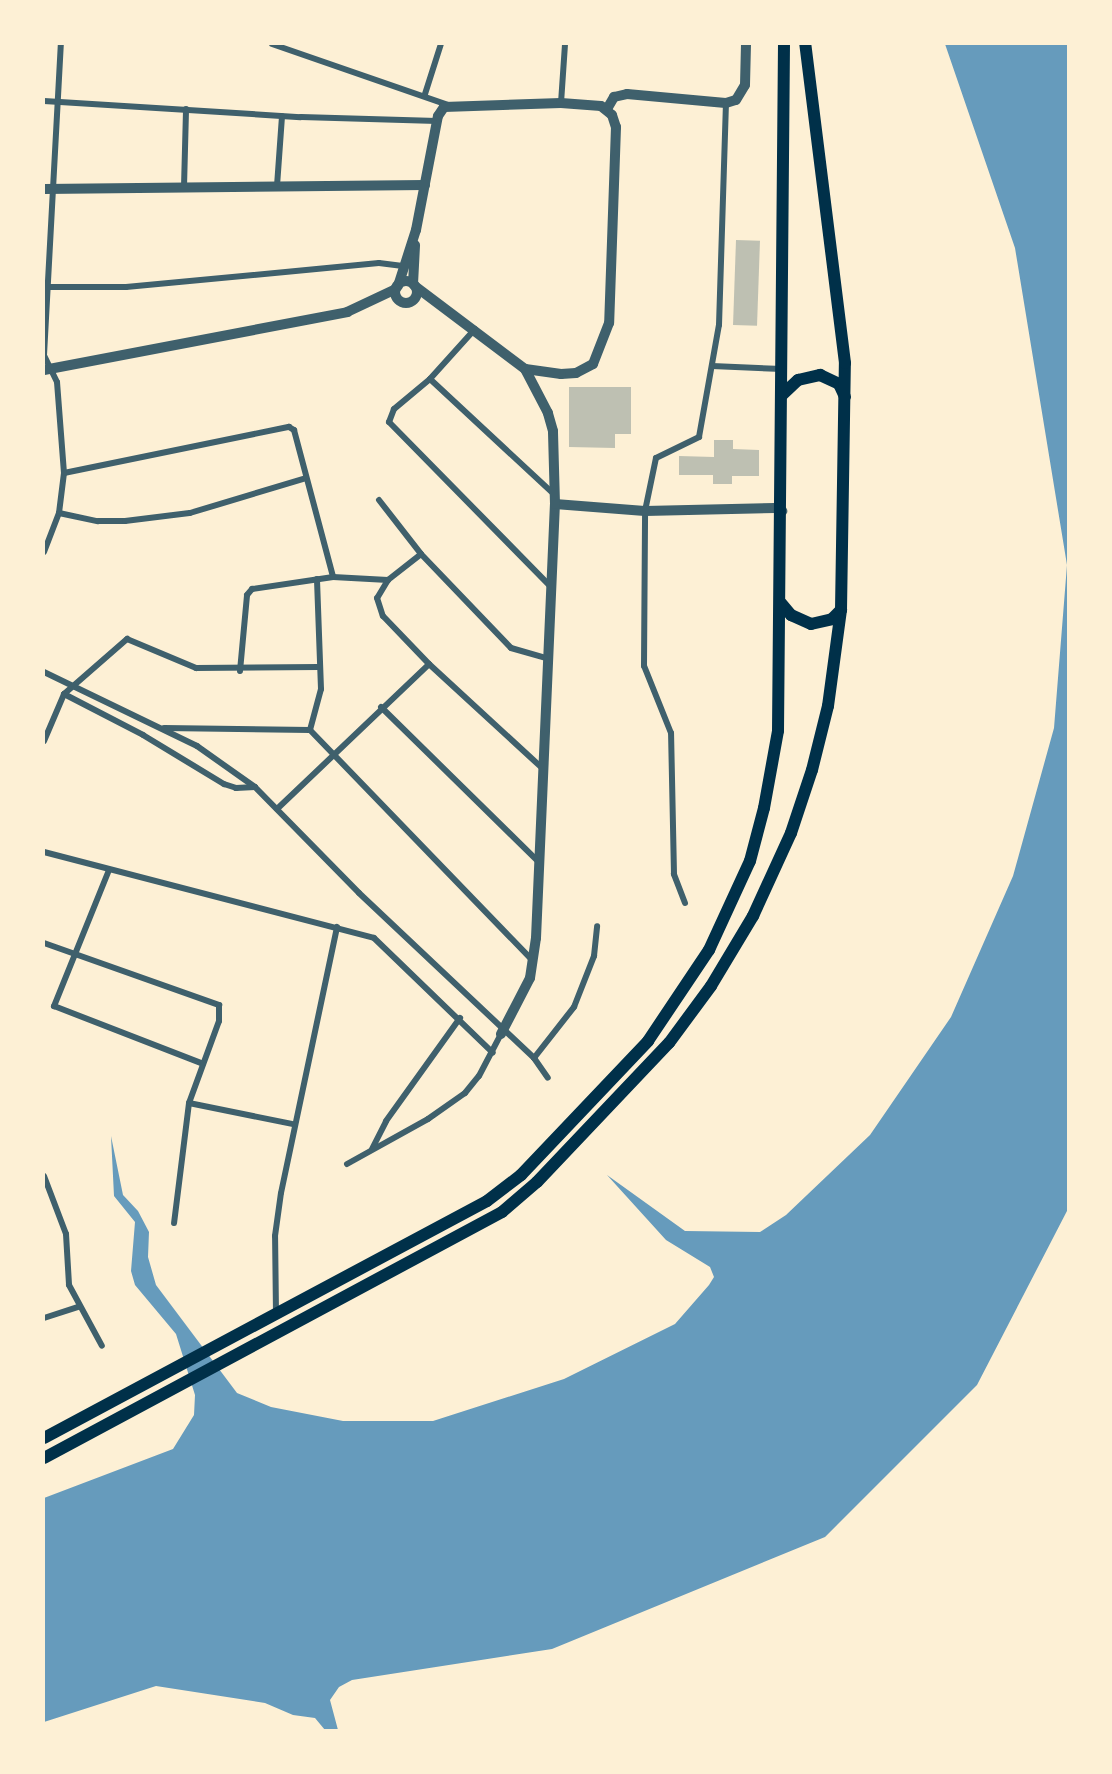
<!DOCTYPE html>
<html>
<head>
<meta charset="utf-8">
<style>
  body { margin:0 }
  #map { position:relative; width:1112px; height:1774px; overflow:hidden; background:#fdf0d5; font-family:Barlow,sans-serif }
  div>[style] { position:absolute }
  .water>* { inset:0; background:#669bbc }
  .building>* { inset:0; background:#bec0b2; transform-origin:0 0 }
  .minor>* { height:6px; margin:-3px; padding:0 3px; transform-origin:3px; border-radius:3px; background:#3f606c }
  .tertiary>* { height:10px; margin:-5px; padding:0 5px; transform-origin:5px; border-radius:5px; background:#3f606c }
  .tertiary>.ring { margin:-5px; padding:0; box-sizing:content-box; background:none; border:10px solid #3f606c; border-radius:50% }
  .primary>* { height:12px; margin:-6px; padding:0 6px; transform-origin:6px; border-radius:6px; background:#003049 }
  span { translate:-50% -50%; white-space:nowrap; text-align:center; line-height:1.15; -webkit-text-stroke:5px #fdf0d5; paint-order:stroke }
  .frame { position:absolute; inset:0; border:45px solid #fdf0d5; pointer-events:none }
</style>
</head>
<body>
<div id="map">
  <div class="water">
    <i style="clip-path:polygon(945px 44px,1068px 44px,1068px 1209px,977px 1385px,825px 1537px,552px 1649px,352px 1680px,339px 1687px,330px 1700px,338px 1730px,325px 1730px,315px 1718px,293px 1715px,265px 1703px,156px 1686px,44px 1722px,44px 1498px,173px 1449px,194px 1415px,195px 1395px,176px 1334px,135px 1285px,131px 1271px,135px 1222px,114px 1196px,111px 1136px,123px 1195px,138px 1211px,149px 1232px,148px 1257px,156px 1285px,237px 1393px,271px 1407px,343px 1421px,433px 1421px,564px 1379px,675px 1324px,709px 1285px,714px 1277px,710px 1267px,666px 1240px,607px 1175px,685px 1231px,760px 1232px,786px 1215px,870px 1135px,951px 1017px,1013px 876px,1054px 728px,1067px 565px,1015px 248px)"></i>
  </div>
  <div class="building">
    <i style="left:736px;top:240px;width:24px;height:85px;rotate:2deg"></i>
    <i style="clip-path:polygon(569px 387px,631px 387px,631px 434px,615px 434px,615px 448px,569px 447px)"></i>
    <i style="clip-path:polygon(714px 440px,733px 440px,733px 449px,759px 450px,759px 476px,732px 476px,732px 484px,713px 484px,713px 475px,679px 475px,679px 456px,714px 457px)"></i>
  </div>
  <div class="minor">
    <i style="left:272px;top:44px;width:186px;rotate:19.1deg"></i>
    <i style="left:425px;top:94px;width:52px;rotate:-72.3deg"></i>
    <i style="left:44px;top:101px;width:257px;rotate:3.6deg"></i>
    <i style="left:301px;top:117px;width:136px;rotate:1.7deg"></i>
    <i style="left:561px;top:103px;width:59px;rotate:-86.1deg"></i>
    <i style="left:277px;top:186px;width:70px;rotate:-85.9deg"></i>
    <i style="left:184px;top:187px;width:78px;rotate:-88.5deg"></i>
    <i style="left:44px;top:287px;width:82px"></i>
    <i style="left:126px;top:287px;width:254px;rotate:-5.4deg"></i>
    <i style="left:379px;top:263px;width:26px;rotate:7deg"></i>
    <i style="left:475px;top:329px;width:67px;rotate:132deg"></i>
    <i style="left:430px;top:379px;width:47px;rotate:140.2deg"></i>
    <i style="left:394px;top:409px;width:14px;rotate:111deg"></i>
    <i style="left:389px;top:422px;width:230px;rotate:45.5deg"></i>
    <i style="left:712px;top:366px;width:70px;rotate:2.5deg"></i>
    <i style="left:430px;top:379px;width:171px;rotate:42.9deg"></i>
    <i style="left:64px;top:473px;width:230px;rotate:-11.6deg"></i>
    <i style="left:289px;top:427px;width:6px;rotate:31deg"></i>
    <i style="left:294px;top:430px;width:152px;rotate:75.1deg"></i>
    <i style="left:379px;top:500px;width:68px;rotate:52.1deg"></i>
    <i style="left:421px;top:554px;width:130px;rotate:46.2deg"></i>
    <i style="left:511px;top:648px;width:35px;rotate:16deg"></i>
    <i style="left:59px;top:513px;width:40px;rotate:12deg"></i>
    <i style="left:98px;top:521px;width:27px"></i>
    <i style="left:125px;top:521px;width:65px;rotate:-7deg"></i>
    <i style="left:190px;top:513px;width:121px;rotate:-16.8deg"></i>
    <i style="left:44px;top:552px;width:42px;rotate:-69deg"></i>
    <i style="left:59px;top:513px;width:40px;rotate:-82.9deg"></i>
    <i style="left:64px;top:473px;width:91px;rotate:-94.4deg"></i>
    <i style="left:57px;top:382px;width:30px;rotate:-116deg"></i>
    <i style="left:44px;top:355px;width:311px;rotate:-86.9deg"></i>
    <i style="left:388px;top:580px;width:21px;rotate:121deg"></i>
    <i style="left:377px;top:598px;width:19px;rotate:72deg"></i>
    <i style="left:383px;top:616px;width:66px;rotate:46.2deg"></i>
    <i style="left:429px;top:664px;width:152px;rotate:42.6deg"></i>
    <i style="left:240px;top:671px;width:76px;rotate:-84.7deg"></i>
    <i style="left:247px;top:595px;width:8px;rotate:-50deg"></i>
    <i style="left:252px;top:589px;width:82px;rotate:-8.4deg"></i>
    <i style="left:333px;top:577px;width:55px;rotate:3.1deg"></i>
    <i style="left:388px;top:580px;width:42px;rotate:-38.2deg"></i>
    <i style="left:44px;top:672px;width:170px;rotate:25.8deg"></i>
    <i style="left:197px;top:746px;width:71px;rotate:35.3deg"></i>
    <i style="left:255px;top:787px;width:148px;rotate:45.5deg"></i>
    <i style="left:359px;top:893px;width:241px;rotate:43.3deg"></i>
    <i style="left:534px;top:1058px;width:24px;rotate:55deg"></i>
    <i style="left:64px;top:694px;width:89px;rotate:27.4deg"></i>
    <i style="left:143px;top:735px;width:95px;rotate:31.2deg"></i>
    <i style="left:224px;top:784px;width:13px;rotate:18deg"></i>
    <i style="left:236px;top:788px;width:19px;rotate:-3deg"></i>
    <i style="left:381px;top:707px;width:221px;rotate:44.5deg"></i>
    <i style="left:164px;top:728px;width:146px;rotate:0.8deg"></i>
    <i style="left:310px;top:730px;width:320px;rotate:46deg"></i>
    <i style="left:310px;top:730px;width:42px;rotate:-75deg"></i>
    <i style="left:321px;top:689px;width:110px;rotate:-92.1deg"></i>
    <i style="left:44px;top:741px;width:51px;rotate:-66.9deg"></i>
    <i style="left:64px;top:694px;width:84px;rotate:-41.1deg"></i>
    <i style="left:127px;top:639px;width:75px;rotate:22.8deg"></i>
    <i style="left:196px;top:668px;width:123px;rotate:-0.5deg"></i>
    <i style="left:277px;top:809px;width:210px;rotate:-43.6deg"></i>
    <i style="left:44px;top:852px;width:341px;rotate:14.6deg"></i>
    <i style="left:374px;top:938px;width:165px;rotate:44deg"></i>
    <i style="left:109px;top:870px;width:147px;rotate:112deg"></i>
    <i style="left:54px;top:1006px;width:158px;rotate:21.2deg"></i>
    <i style="left:685px;top:903px;width:31px;rotate:-111deg"></i>
    <i style="left:674px;top:874px;width:141px;rotate:-91.2deg"></i>
    <i style="left:671px;top:733px;width:72px;rotate:-111.9deg"></i>
    <i style="left:644px;top:666px;width:155px;rotate:-89.6deg"></i>
    <i style="left:645px;top:511px;width:54px;rotate:-78.3deg"></i>
    <i style="left:656px;top:458px;width:48px;rotate:-26deg"></i>
    <i style="left:699px;top:437px;width:114px;rotate:-79.9deg"></i>
    <i style="left:719px;top:325px;width:222px;rotate:-88.2deg"></i>
    <i style="left:44px;top:943px;width:186px;rotate:19.5deg"></i>
    <i style="left:219px;top:1005px;width:16px;rotate:90deg"></i>
    <i style="left:219px;top:1021px;width:87px;rotate:110.1deg"></i>
    <i style="left:189px;top:1103px;width:121px;rotate:97.1deg"></i>
    <i style="left:534px;top:1058px;width:65px;rotate:-51.9deg"></i>
    <i style="left:574px;top:1007px;width:55px;rotate:-68.6deg"></i>
    <i style="left:594px;top:956px;width:30px;rotate:-84deg"></i>
    <i style="left:189px;top:1103px;width:105px;rotate:11.5deg"></i>
    <i style="left:372px;top:1149px;width:31px;rotate:-63deg"></i>
    <i style="left:386px;top:1121px;width:127px;rotate:-54.3deg"></i>
    <i style="left:347px;top:1164px;width:93px;rotate:-29.1deg"></i>
    <i style="left:428px;top:1119px;width:45px;rotate:-35.1deg"></i>
    <i style="left:465px;top:1093px;width:22px;rotate:-51deg"></i>
    <i style="left:479px;top:1076px;width:47px;rotate:-62.4deg"></i>
    <i style="left:44px;top:1176px;width:62px;rotate:69.2deg"></i>
    <i style="left:66px;top:1234px;width:51px;rotate:86.6deg"></i>
    <i style="left:69px;top:1285px;width:69px;rotate:61.6deg"></i>
    <i style="left:276px;top:1313px;width:77px;rotate:-90.7deg"></i>
    <i style="left:275px;top:1236px;width:43px;rotate:-82.1deg"></i>
    <i style="left:281px;top:1193px;width:272px;rotate:-78.1deg"></i>
    <i style="left:44px;top:1318px;width:36px;rotate:-18deg"></i>
  </div>
  <div class="tertiary">
    <i style="left:607px;top:109px;width:14px;rotate:-60deg"></i>
    <i style="left:614px;top:97px;width:13px;rotate:-13deg"></i>
    <i style="left:627px;top:94px;width:99px;rotate:5.2deg"></i>
    <i style="left:726px;top:103px;width:10px;rotate:-17deg"></i>
    <i style="left:736px;top:100px;width:17px;rotate:-59deg"></i>
    <i style="left:745px;top:85px;width:41px;rotate:-88.6deg"></i>
    <i style="left:44px;top:189px;width:381px;rotate:-0.6deg"></i>
    <i class="ring" style="left:395px;top:281px;width:12px;height:12px"></i>
    <i style="left:413px;top:284px;width:39px;rotate:-87deg"></i>
    <i style="left:398px;top:286px;width:59px;rotate:-72.2deg"></i>
    <i style="left:416px;top:230px;width:116px;rotate:-79.1deg"></i>
    <i style="left:438px;top:116px;width:11px;rotate:-56deg"></i>
    <i style="left:444px;top:107px;width:117px;rotate:-2deg"></i>
    <i style="left:561px;top:103px;width:40px;rotate:4.3deg"></i>
    <i style="left:601px;top:106px;width:14px;rotate:39deg"></i>
    <i style="left:612px;top:115px;width:13px;rotate:72deg"></i>
    <i style="left:616px;top:127px;width:196px;rotate:92deg"></i>
    <i style="left:609px;top:323px;width:44px;rotate:111.3deg"></i>
    <i style="left:593px;top:364px;width:19px;rotate:152deg"></i>
    <i style="left:576px;top:373px;width:15px;rotate:176deg"></i>
    <i style="left:561px;top:374px;width:36px;rotate:-172deg"></i>
    <i style="left:525px;top:369px;width:138px;rotate:-143deg"></i>
    <i style="left:44px;top:370px;width:309px;rotate:-10.8deg"></i>
    <i style="left:347px;top:312px;width:54px;rotate:-25.1deg"></i>
    <i style="left:555px;top:504px;width:90px;rotate:4.4deg"></i>
    <i style="left:645px;top:511px;width:130px;rotate:-1.3deg"></i>
    <i style="left:775px;top:508px;width:8px;rotate:23deg"></i>
    <i style="left:501px;top:1034px;width:63px;rotate:-62.6deg"></i>
    <i style="left:530px;top:978px;width:40px;rotate:-81.5deg"></i>
    <i style="left:536px;top:938px;width:434px;rotate:-87.5deg"></i>
    <i style="left:555px;top:504px;width:73px;rotate:-91.6deg"></i>
    <i style="left:553px;top:431px;width:19px;rotate:-106deg"></i>
    <i style="left:548px;top:413px;width:50px;rotate:-117.6deg"></i>
  </div>
  <div class="primary">
    <i style="left:783px;top:394px;width:21px;rotate:-43deg"></i>
    <i style="left:798px;top:380px;width:23px;rotate:-13deg"></i>
    <i style="left:820px;top:375px;width:21px;rotate:25deg"></i>
    <i style="left:839px;top:384px;width:14px;rotate:65deg"></i>
    <i style="left:781px;top:603px;width:16px;rotate:50deg"></i>
    <i style="left:791px;top:615px;width:22px;rotate:24deg"></i>
    <i style="left:811px;top:624px;width:22px;rotate:-13deg"></i>
    <i style="left:832px;top:619px;width:13px;rotate:-45deg"></i>
    <i style="left:44px;top:1438px;width:502px;rotate:-28.15deg"></i>
    <i style="left:487px;top:1201px;width:43px;rotate:-37.4deg"></i>
    <i style="left:521px;top:1175px;width:185px;rotate:-46.5deg"></i>
    <i style="left:648px;top:1041px;width:110px;rotate:-56.2deg"></i>
    <i style="left:709px;top:950px;width:98px;rotate:-65.3deg"></i>
    <i style="left:750px;top:861px;width:55px;rotate:-75.2deg"></i>
    <i style="left:764px;top:808px;width:78px;rotate:-79.7deg"></i>
    <i style="left:778px;top:731px;width:687px;rotate:-89.5deg"></i>
    <i style="left:44px;top:1458px;width:520px;rotate:-28.24deg"></i>
    <i style="left:502px;top:1212px;width:46px;rotate:-40.6deg"></i>
    <i style="left:537px;top:1182px;width:192px;rotate:-46.5deg"></i>
    <i style="left:669px;top:1043px;width:71px;rotate:-53.6deg"></i>
    <i style="left:711px;top:986px;width:82px;rotate:-59deg"></i>
    <i style="left:753px;top:916px;width:91px;rotate:-65.4deg"></i>
    <i style="left:791px;top:833px;width:66px;rotate:-71.6deg"></i>
    <i style="left:812px;top:770px;width:66px;rotate:-76deg"></i>
    <i style="left:828px;top:706px;width:97px;rotate:-82.3deg"></i>
    <i style="left:841px;top:610px;width:247px;rotate:-89.1deg"></i>
    <i style="left:845px;top:363px;width:321px;rotate:-97.1deg"></i>
  </div>
  <div class="frame"></div>
</div>
</body>
</html>
